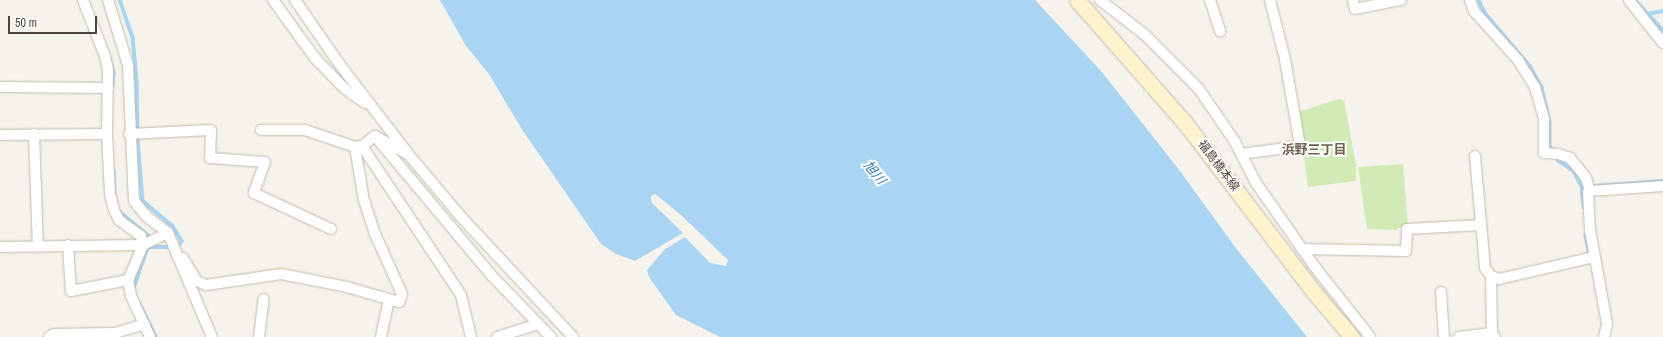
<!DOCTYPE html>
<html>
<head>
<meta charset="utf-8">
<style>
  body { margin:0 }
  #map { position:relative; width:1663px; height:337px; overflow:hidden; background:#f6f3ec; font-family:"Archivo Narrow","Noto Sans JP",sans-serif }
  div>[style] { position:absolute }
  .green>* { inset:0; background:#d2eab5 }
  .water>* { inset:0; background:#a9d4f2 }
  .stream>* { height:3.5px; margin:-1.75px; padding:0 1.75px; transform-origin:1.75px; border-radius:1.75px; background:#a9d4f2 }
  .roads { filter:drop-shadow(0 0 1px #c2bbae) drop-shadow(0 0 1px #c2bbae) }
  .minor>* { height:10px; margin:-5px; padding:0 5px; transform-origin:5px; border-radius:5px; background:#fff }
  .secondary>* { height:15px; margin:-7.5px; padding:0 7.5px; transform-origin:7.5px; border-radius:7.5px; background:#fff3cd }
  span { translate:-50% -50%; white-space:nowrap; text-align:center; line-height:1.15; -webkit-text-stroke:4px #fff; paint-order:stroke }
  .street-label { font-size:12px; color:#4b4439 }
  .neighbourhood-label { font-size:13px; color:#6e6250; font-weight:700 }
  .water-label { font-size:13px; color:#2e7ab2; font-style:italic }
  .scale { position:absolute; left:8px; top:16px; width:89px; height:18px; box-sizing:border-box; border:2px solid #4b4439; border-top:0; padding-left:5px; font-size:12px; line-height:14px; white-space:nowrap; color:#4b4439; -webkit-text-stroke:3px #fff; paint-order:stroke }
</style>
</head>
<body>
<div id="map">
  <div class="green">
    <i style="clip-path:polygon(1338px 99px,1344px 100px,1356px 165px,1356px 181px,1308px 187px,1298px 112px)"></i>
    <i style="clip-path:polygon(1403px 164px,1408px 227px,1397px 228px,1397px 230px,1367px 229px,1358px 167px)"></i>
  </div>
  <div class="water">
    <i style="clip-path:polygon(440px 0,1035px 0,1101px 71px,1180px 171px,1235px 247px,1307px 337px,720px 337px,676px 315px,649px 277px,647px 270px,665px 249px,685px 237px,710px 263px,726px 266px,728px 260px,680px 214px,655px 194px,651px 196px,651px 202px,683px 233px,635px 261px,616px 254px,601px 244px,521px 128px,489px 74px,466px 46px)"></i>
  </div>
  <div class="stream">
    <i style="left:120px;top:0;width:39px;rotate:71deg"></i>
    <i style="left:133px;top:37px;width:44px;rotate:84.8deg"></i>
    <i style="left:137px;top:81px;width:47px;rotate:88.8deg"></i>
    <i style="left:1479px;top:0;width:14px;rotate:65deg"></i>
    <i style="left:1485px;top:13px;width:70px;rotate:49.7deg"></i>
    <i style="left:1530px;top:66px;width:25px;rotate:61deg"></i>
    <i style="left:1542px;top:88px;width:35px;rotate:77deg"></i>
    <i style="left:1550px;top:122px;width:24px;rotate:90deg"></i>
    <i style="left:1550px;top:146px;width:17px;rotate:59deg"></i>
    <i style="left:1559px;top:161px;width:18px;rotate:34deg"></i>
    <i style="left:1574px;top:171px;width:18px;rotate:63deg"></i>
    <i style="left:1582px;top:187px;width:81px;rotate:-4.2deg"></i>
    <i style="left:1635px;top:0;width:41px;rotate:47deg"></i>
    <i style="left:1648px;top:14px;width:15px;rotate:-11deg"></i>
    <i style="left:110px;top:59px;width:15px;rotate:74deg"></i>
    <i style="left:114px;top:73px;width:13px;rotate:94deg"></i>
    <i style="left:138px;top:139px;width:62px;rotate:85.4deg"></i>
    <i style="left:143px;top:201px;width:38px;rotate:40deg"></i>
    <i style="left:172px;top:225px;width:19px;rotate:58deg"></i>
    <i style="left:182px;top:241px;width:4px;rotate:117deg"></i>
    <i style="left:114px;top:170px;width:28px;rotate:88deg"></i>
    <i style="left:1582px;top:187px;width:20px;rotate:84deg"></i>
    <i style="left:119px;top:211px;width:39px;rotate:40deg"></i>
    <i style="left:1586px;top:235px;width:21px;rotate:79deg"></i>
    <i style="left:149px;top:247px;width:18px"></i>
    <i style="left:134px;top:287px;width:43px;rotate:-71.1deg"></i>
    <i style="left:140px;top:304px;width:37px;rotate:64deg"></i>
  </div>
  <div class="roads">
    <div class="minor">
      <i style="left:83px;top:0;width:60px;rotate:68.6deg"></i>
      <i style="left:105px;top:56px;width:14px;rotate:78deg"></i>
      <i style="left:108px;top:70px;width:64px;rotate:90.9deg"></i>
      <i style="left:107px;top:134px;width:60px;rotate:87.1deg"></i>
      <i style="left:110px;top:194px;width:16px;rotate:76deg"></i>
      <i style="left:114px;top:210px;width:11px;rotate:63deg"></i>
      <i style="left:119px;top:220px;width:27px;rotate:36deg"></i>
      <i style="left:141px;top:236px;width:9px;rotate:77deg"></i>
      <i style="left:143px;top:245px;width:38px;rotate:113deg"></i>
      <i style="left:128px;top:280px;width:16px;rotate:79deg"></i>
      <i style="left:131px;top:296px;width:45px;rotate:65.1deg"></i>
      <i style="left:108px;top:0;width:68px;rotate:72.9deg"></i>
      <i style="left:128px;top:65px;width:136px;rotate:87.5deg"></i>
      <i style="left:134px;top:201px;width:19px;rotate:51deg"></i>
      <i style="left:146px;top:216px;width:28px;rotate:38deg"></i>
      <i style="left:168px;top:233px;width:113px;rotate:67.1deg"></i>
      <i style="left:273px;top:0;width:72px;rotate:54.1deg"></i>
      <i style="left:315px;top:58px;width:43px;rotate:45.9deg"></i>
      <i style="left:345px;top:89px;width:24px;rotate:35deg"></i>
      <i style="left:295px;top:0;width:79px;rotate:55.3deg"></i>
      <i style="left:340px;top:65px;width:113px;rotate:52.5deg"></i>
      <i style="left:409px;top:155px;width:82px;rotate:49.9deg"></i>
      <i style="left:462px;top:218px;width:163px;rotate:47deg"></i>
      <i style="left:1100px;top:0;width:56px;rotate:37.7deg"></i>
      <i style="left:1144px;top:34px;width:78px;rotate:45deg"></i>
      <i style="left:1199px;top:89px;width:64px;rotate:55.8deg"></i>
      <i style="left:1235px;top:142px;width:46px;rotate:62.9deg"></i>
      <i style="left:1256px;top:183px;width:103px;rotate:54.9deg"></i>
      <i style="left:1315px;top:267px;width:89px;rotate:51.8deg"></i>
      <i style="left:1210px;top:0;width:33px;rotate:72deg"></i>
      <i style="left:1353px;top:0;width:9px;rotate:77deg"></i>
      <i style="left:1355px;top:9px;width:47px;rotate:-11.1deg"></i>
      <i style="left:1470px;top:0;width:12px;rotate:70deg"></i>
      <i style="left:1474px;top:11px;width:66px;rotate:48.1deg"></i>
      <i style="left:1518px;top:60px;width:32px;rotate:58deg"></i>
      <i style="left:1535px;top:87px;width:32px;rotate:74deg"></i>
      <i style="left:1544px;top:118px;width:35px;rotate:90deg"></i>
      <i style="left:1544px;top:153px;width:14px;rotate:4deg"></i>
      <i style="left:1558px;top:154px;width:13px;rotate:18deg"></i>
      <i style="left:1570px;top:158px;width:26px;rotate:51deg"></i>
      <i style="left:1586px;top:178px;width:14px;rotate:73deg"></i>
      <i style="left:1590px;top:191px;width:2px;rotate:153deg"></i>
      <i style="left:1588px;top:192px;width:38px;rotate:87deg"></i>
      <i style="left:1590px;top:230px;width:96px;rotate:79.7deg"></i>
      <i style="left:1607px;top:324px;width:13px;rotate:103deg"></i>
      <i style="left:1629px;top:0;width:55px;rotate:51.7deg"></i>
      <i style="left:0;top:87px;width:108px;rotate:0.5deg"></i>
      <i style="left:261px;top:130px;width:44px"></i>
      <i style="left:305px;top:130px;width:53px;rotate:18.8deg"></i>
      <i style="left:355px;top:147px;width:7px;rotate:-8deg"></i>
      <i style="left:362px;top:146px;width:16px;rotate:-38deg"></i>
      <i style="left:375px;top:136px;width:35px;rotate:29deg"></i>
      <i style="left:34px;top:134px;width:112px;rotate:88deg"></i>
      <i style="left:129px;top:134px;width:82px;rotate:-2.8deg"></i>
      <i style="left:211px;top:130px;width:28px;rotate:92deg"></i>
      <i style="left:210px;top:158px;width:55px;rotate:4.2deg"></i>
      <i style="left:265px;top:162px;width:33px;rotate:110deg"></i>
      <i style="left:254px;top:193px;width:85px;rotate:25.1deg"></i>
      <i style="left:0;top:135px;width:107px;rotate:-0.5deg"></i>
      <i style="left:375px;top:136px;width:182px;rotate:50.1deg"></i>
      <i style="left:492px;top:276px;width:85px;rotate:46deg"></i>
      <i style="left:362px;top:146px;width:179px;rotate:56.4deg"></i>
      <i style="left:461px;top:295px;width:43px;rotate:76.6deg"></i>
      <i style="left:1241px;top:154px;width:60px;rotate:-7.7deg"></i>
      <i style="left:1300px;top:146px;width:88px;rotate:-99.8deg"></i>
      <i style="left:1285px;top:59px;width:61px;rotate:-104.3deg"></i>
      <i style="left:1475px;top:156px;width:112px;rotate:84.9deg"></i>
      <i style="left:1485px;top:268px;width:10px;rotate:53deg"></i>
      <i style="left:1491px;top:276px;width:9px;rotate:21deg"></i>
      <i style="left:1499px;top:279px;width:98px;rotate:-13deg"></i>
      <i style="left:1590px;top:191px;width:73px;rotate:-3.9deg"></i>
      <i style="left:68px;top:245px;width:46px;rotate:86.3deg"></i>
      <i style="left:71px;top:291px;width:58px;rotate:-10.9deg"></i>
      <i style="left:0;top:247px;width:143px;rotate:-0.8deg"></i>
      <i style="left:143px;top:245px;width:28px;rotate:-26deg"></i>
      <i style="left:1302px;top:249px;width:104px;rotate:1.1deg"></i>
      <i style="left:1406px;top:251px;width:22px;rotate:-87deg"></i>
      <i style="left:1407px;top:229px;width:74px;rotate:-3.1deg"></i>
      <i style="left:178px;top:257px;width:5px;rotate:11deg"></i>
      <i style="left:183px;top:258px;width:27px;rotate:59deg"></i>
      <i style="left:197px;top:281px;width:10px;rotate:24deg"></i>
      <i style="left:206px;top:285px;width:76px;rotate:-8.3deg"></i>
      <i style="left:281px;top:274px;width:67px;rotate:11.1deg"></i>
      <i style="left:347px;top:287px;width:54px;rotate:16.1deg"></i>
      <i style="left:399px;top:302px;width:9px;rotate:-69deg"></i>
      <i style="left:402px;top:294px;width:66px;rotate:-114.2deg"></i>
      <i style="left:375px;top:234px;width:35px;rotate:-108deg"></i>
      <i style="left:364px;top:201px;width:55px;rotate:-99.5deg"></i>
      <i style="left:1491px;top:276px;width:57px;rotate:89deg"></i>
      <i style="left:1492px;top:333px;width:5px;rotate:53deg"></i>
      <i style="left:1441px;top:292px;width:45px;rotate:86.2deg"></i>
      <i style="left:49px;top:337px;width:6px;rotate:-31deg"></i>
      <i style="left:54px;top:334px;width:61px;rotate:-0.9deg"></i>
      <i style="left:115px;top:333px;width:31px;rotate:-17deg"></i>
      <i style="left:259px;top:337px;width:38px;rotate:-83deg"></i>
      <i style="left:381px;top:337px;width:38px;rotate:-78deg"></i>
      <i style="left:497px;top:337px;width:43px;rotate:-17.6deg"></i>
      <i style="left:1459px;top:337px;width:33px;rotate:-7deg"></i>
    </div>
    <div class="secondary">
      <i style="left:1077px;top:0;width:164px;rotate:48.7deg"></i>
      <i style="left:1185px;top:123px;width:211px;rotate:52.7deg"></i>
      <i style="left:1313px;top:291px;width:60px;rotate:49.7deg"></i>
    </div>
  </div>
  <div class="street-label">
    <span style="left:1218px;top:166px;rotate:53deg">福島橋本線</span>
  </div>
  <div class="neighbourhood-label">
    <span style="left:1314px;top:150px">浜野三丁目</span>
  </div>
  <div class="water-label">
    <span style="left:874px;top:173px;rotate:50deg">旭川</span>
  </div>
  <div class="scale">50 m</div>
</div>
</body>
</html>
